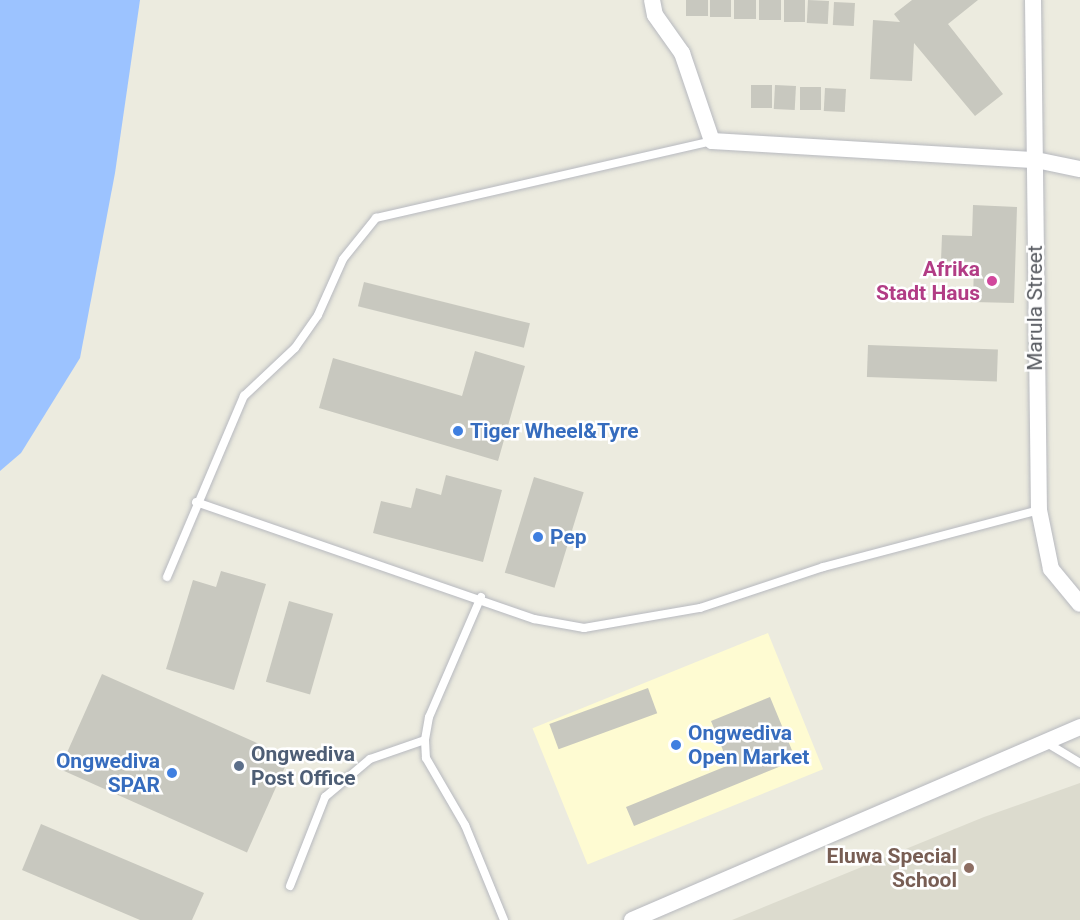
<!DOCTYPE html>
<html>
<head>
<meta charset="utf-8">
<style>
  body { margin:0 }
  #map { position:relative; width:1080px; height:920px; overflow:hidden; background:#ecebdf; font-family:Roboto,sans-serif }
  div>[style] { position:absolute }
  .commercial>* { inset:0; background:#fefbd2; transform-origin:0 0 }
  .education>* { inset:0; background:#dcdbce }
  .water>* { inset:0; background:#9cc3ff }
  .building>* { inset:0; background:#c8c8bf; transform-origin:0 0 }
  .roads { filter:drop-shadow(0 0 2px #b7b9bf) drop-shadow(0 0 2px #b7b9bf) }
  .lane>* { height:8px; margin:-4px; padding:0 4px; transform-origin:4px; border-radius:4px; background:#fff }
  .street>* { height:16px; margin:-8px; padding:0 8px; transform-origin:8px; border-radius:8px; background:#fff }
  .dots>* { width:16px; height:16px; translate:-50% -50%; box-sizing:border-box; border:3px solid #fff; border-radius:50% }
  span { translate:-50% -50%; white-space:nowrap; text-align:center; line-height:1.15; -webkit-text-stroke:5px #fff; paint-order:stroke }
  .hotel-label { font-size:21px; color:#b23c85; font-weight:700 }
  .right { translate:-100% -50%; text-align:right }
  .street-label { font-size:21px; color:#585b61 }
  .shop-label { font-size:21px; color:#366cbe; font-weight:700 }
  .left { translate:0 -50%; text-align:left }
  .service-label { font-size:21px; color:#4e5e75; font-weight:700 }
  .education-label { font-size:21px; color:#785e54; font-weight:700 }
</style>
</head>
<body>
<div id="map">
  <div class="commercial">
    <i style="left:768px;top:633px;width:147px;height:254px;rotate:68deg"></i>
  </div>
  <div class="education">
    <i style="clip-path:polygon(1080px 783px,1080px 920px,732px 920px,984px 817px)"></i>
  </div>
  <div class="water">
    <i style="clip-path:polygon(0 0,140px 0,115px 173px,80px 358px,21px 453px,0 471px)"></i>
  </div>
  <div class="building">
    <i style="left:686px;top:0;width:22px;height:16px"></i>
    <i style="left:710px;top:0;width:21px;height:17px"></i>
    <i style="left:734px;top:0;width:22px;height:19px"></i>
    <i style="left:759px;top:0;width:22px;height:20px"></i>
    <i style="left:784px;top:0;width:21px;height:22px"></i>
    <i style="left:808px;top:0;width:21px;height:23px;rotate:3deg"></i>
    <i style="clip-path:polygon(912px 0,978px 0,948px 24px,1003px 94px,975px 116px,914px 43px,912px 81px,870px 79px,873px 20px,900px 22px,894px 14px)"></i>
    <i style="left:834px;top:2px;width:21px;height:23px;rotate:3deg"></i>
    <i style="left:751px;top:85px;width:21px;height:23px"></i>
    <i style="left:775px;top:85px;width:21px;height:24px;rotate:3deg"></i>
    <i style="left:800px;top:87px;width:21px;height:23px"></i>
    <i style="left:825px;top:88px;width:21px;height:23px;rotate:3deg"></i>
    <i style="clip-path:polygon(973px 205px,1017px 207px,1014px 303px,973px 302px,974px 262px,941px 261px,942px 235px,972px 236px)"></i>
    <i style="left:364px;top:282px;width:171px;height:25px;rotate:14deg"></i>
    <i style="left:868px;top:345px;width:130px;height:32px;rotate:2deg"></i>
    <i style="clip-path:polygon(475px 351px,525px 366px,498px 461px,319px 408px,333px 358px,462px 396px)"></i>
    <i style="clip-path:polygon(446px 475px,502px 490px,483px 562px,373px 533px,381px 501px,411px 508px,416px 488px,441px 495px)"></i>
    <i style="left:534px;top:477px;width:52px;height:100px;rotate:17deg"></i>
    <i style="clip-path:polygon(221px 571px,266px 584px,234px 690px,166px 669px,193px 580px,216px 587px)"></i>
    <i style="left:289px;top:601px;width:46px;height:84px;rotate:16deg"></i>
    <i style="left:102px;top:674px;width:205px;height:104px;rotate:24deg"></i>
    <i style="left:648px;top:688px;width:27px;height:105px;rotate:70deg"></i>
    <i style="clip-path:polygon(770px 697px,796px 760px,634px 826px,626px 807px,729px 765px,711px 721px)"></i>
    <i style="clip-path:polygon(41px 824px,204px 893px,192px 920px,140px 920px,22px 870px)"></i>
  </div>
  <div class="roads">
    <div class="lane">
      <i style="left:196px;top:502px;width:358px;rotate:19.1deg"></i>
      <i style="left:534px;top:619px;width:51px;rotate:10.2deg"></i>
      <i style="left:584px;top:628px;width:118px;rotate:-9.8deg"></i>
      <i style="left:700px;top:608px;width:130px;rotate:-18.4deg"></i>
      <i style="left:823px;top:567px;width:223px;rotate:-14.8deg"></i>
      <i style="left:167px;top:577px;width:197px;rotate:-67deg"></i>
      <i style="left:244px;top:396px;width:70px;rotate:-43.3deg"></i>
      <i style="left:295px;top:348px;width:40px;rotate:-55.1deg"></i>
      <i style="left:318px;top:315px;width:61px;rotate:-65.9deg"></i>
      <i style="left:343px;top:259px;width:53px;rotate:-51.2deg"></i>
      <i style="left:376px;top:218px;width:345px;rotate:-12.9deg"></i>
      <i style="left:481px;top:597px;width:131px;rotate:113.4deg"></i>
      <i style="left:429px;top:717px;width:23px;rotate:100deg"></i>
      <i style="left:425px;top:740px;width:18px;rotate:87deg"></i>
      <i style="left:426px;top:758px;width:78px;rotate:59.8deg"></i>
      <i style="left:465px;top:825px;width:103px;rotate:67.7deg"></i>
      <i style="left:1047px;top:743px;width:39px;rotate:31deg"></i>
      <i style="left:290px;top:886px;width:96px;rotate:-68.5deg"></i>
      <i style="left:325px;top:797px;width:59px;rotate:-40.2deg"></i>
      <i style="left:370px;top:759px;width:58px;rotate:-19.1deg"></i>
    </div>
    <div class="street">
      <i style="left:652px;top:0;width:15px;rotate:79deg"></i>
      <i style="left:655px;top:15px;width:47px;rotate:54.6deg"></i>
      <i style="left:682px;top:53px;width:93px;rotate:71.2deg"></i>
      <i style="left:712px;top:141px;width:325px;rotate:3.4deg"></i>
      <i style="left:1036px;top:160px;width:45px;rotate:11.6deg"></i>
      <i style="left:1033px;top:0;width:510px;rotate:89.33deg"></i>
      <i style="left:1039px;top:510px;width:60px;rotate:78.5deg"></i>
      <i style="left:1051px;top:569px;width:45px;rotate:50.4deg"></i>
      <i style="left:632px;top:920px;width:488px;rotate:-23.3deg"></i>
    </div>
  </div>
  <div class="dots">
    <i style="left:992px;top:281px;background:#d1479c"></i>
    <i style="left:458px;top:431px;background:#3f7fe0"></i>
    <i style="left:538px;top:537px;background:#3f7fe0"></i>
    <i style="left:676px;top:745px;background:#3f7fe0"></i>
    <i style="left:239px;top:766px;background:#5c6f8a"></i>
    <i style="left:172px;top:773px;background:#3f7fe0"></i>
    <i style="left:969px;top:868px;background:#8d6e63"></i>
  </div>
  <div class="hotel-label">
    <span class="right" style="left:980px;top:281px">Afrika<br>Stadt Haus</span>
  </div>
  <div class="street-label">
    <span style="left:1035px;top:308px;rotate:-90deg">Marula Street</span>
  </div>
  <div class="shop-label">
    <span class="left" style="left:470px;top:431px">Tiger Wheel&amp;Tyre</span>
    <span class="left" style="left:550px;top:537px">Pep</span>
    <span class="left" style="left:688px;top:745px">Ongwediva<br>Open Market</span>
    <span class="right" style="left:160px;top:773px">Ongwediva<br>SPAR</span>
  </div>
  <div class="service-label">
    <span class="left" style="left:251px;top:766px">Ongwediva<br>Post Office</span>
  </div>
  <div class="education-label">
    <span class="right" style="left:957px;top:868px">Eluwa Special<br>School</span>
  </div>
</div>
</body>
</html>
